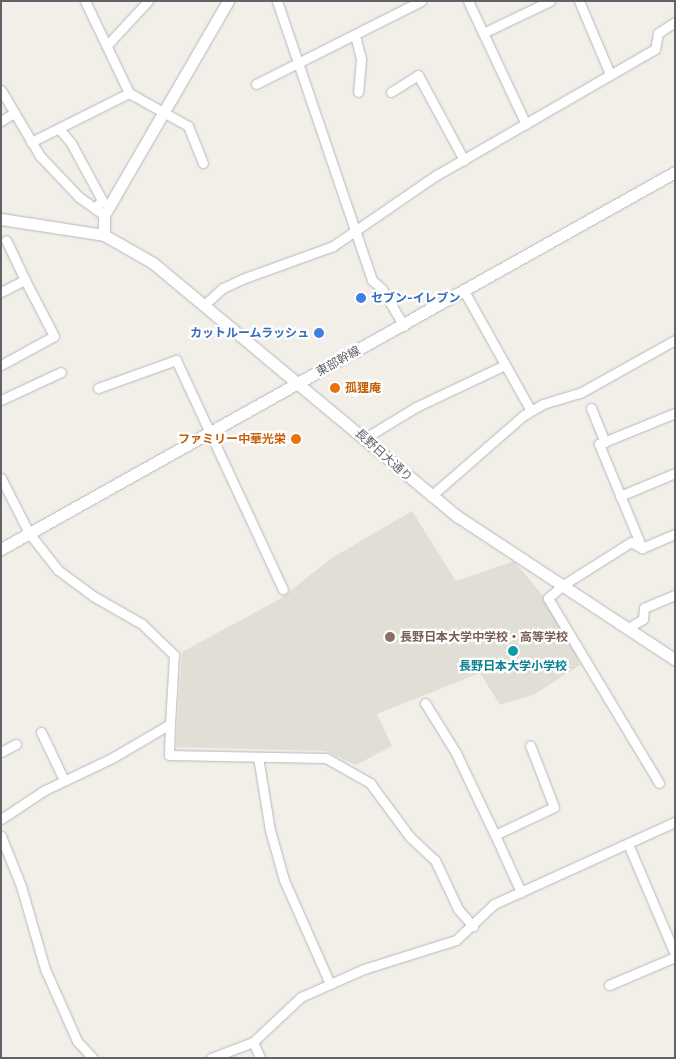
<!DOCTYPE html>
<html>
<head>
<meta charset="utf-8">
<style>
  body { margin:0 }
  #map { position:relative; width:676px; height:1059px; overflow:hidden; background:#f1efe8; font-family:Inter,"Noto Sans JP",sans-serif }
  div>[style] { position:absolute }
  .education>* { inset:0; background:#e1ded6 }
  .roads { filter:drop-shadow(0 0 1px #b5b8bc) drop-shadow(0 0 1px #b5b8bc) }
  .street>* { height:9px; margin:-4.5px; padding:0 4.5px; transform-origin:4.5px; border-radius:4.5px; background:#fff }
  .secondary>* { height:11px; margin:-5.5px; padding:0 5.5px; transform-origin:5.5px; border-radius:5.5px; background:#fff }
  .dots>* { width:14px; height:14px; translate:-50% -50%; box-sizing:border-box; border:2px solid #fff; border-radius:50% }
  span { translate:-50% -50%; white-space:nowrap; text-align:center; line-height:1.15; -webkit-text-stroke:4.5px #fff; paint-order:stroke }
  .shop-label { font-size:12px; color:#366cbe; font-weight:700 }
  .left { translate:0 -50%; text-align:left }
  .right { translate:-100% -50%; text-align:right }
  .street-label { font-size:12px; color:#5f6368 }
  .food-label { font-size:12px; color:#c56008; font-weight:700 }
  .education-label { font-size:12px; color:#785e54; font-weight:700 }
  .culture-label { font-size:12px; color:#0d838f; font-weight:700 }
  .frame { position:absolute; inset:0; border:2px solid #5f6368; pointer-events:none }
</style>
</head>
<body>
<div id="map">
  <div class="education">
    <i style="clip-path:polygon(412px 511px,456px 581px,514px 561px,564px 621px,580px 665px,535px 694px,500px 705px,480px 673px,377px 714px,392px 746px,356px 765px,325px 751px,176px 747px,182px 652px,280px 599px,332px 558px)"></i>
  </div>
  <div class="roads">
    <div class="street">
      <i style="left:85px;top:1px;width:102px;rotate:64.4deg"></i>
      <i style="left:129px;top:93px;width:68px;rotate:29.2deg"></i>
      <i style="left:188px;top:126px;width:40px;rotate:68deg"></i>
      <i style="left:277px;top:1px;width:295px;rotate:71.2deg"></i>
      <i style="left:372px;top:280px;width:13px;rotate:42deg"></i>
      <i style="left:382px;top:289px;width:43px;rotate:59.3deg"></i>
      <i style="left:468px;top:1px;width:136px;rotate:64.8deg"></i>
      <i style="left:579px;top:1px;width:79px;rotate:67deg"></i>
      <i style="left:483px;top:33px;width:74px;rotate:-25.5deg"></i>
      <i style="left:355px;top:35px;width:25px;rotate:76deg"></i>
      <i style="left:361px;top:59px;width:33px;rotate:95deg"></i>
      <i style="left:108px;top:44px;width:59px;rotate:-47.1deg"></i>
      <i style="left:256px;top:84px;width:185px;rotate:-26.7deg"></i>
      <i style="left:1px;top:90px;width:77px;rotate:59.4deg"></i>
      <i style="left:40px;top:156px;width:57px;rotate:46.4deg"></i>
      <i style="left:79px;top:197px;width:31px;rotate:36deg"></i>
      <i style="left:391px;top:92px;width:32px;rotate:-32deg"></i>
      <i style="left:418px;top:75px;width:97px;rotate:61.6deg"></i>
      <i style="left:1px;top:121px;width:15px;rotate:-32deg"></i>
      <i style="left:59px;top:129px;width:18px;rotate:49deg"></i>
      <i style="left:71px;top:143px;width:65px;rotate:61.5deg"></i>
      <i style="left:102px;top:200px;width:11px;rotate:131deg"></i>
      <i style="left:31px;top:142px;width:110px;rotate:-26.6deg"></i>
      <i style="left:464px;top:291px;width:137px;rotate:60.8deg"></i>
      <i style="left:1px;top:292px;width:27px;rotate:-27deg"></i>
      <i style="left:25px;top:280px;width:44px;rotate:-115.4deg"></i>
      <i style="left:205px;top:304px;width:24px;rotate:-42deg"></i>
      <i style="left:223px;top:288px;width:21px;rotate:-25deg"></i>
      <i style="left:242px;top:279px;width:97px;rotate:-19.9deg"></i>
      <i style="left:333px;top:246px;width:124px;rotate:-34.5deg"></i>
      <i style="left:435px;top:176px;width:254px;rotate:-30deg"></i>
      <i style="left:655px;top:49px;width:16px;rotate:-79deg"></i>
      <i style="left:658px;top:33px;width:20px;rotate:-33deg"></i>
      <i style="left:1px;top:365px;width:60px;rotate:-28.7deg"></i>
      <i style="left:54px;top:336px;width:63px;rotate:-117.4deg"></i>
      <i style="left:98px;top:388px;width:83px;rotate:-19.7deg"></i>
      <i style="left:176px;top:360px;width:253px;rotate:65deg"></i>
      <i style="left:1px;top:400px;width:66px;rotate:-25deg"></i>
      <i style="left:591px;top:408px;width:37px;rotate:68deg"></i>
      <i style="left:365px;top:438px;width:60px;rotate:-31.3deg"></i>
      <i style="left:416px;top:407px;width:98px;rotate:-25.3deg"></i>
      <i style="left:1px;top:478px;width:62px;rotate:63deg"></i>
      <i style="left:29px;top:533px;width:47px;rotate:51.9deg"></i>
      <i style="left:58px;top:570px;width:44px;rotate:36.6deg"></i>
      <i style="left:93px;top:596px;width:56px;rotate:29.7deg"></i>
      <i style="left:142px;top:624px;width:45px;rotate:44.1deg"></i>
      <i style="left:174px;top:655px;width:69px;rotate:93.3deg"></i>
      <i style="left:431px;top:496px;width:123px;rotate:-41.1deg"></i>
      <i style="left:524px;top:415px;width:22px;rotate:-30deg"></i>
      <i style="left:543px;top:404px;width:39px;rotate:-17deg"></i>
      <i style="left:580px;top:393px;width:109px;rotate:-29.2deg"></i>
      <i style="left:620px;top:496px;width:60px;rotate:-22.7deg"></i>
      <i style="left:642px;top:548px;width:113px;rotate:-112.5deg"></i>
      <i style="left:599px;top:444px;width:82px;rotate:-22.2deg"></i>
      <i style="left:628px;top:628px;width:17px;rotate:-31deg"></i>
      <i style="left:643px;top:619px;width:11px;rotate:-85deg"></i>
      <i style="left:644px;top:608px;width:34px;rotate:-23deg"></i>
      <i style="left:425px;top:703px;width:59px;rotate:58.2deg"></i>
      <i style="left:456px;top:753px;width:91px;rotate:64.6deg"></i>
      <i style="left:495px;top:835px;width:65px;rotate:-25.4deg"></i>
      <i style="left:554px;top:807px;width:66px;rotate:-111.2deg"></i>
      <i style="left:41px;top:732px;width:53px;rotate:64.4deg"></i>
      <i style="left:1px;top:752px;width:17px;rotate:-28deg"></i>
      <i style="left:258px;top:757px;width:74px;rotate:80.7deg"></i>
      <i style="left:270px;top:830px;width:52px;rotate:74.4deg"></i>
      <i style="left:284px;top:880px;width:114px;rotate:66.1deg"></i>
      <i style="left:659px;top:783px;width:216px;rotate:-121deg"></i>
      <i style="left:548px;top:598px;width:20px;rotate:-41deg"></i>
      <i style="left:563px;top:585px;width:80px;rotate:-32.3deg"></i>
      <i style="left:631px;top:542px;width:13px;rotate:29deg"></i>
      <i style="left:642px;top:548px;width:36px;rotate:-23deg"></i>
      <i style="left:1px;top:819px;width:53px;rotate:-33.4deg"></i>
      <i style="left:45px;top:790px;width:74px;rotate:-25.5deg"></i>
      <i style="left:112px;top:758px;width:67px;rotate:-30.4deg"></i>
      <i style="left:170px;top:724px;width:31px;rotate:92deg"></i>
      <i style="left:169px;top:755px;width:157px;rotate:1.1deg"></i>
      <i style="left:326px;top:758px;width:51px;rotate:29.6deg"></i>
      <i style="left:370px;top:783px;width:67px;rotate:53.5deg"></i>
      <i style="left:410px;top:837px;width:34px;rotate:43deg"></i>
      <i style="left:435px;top:860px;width:54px;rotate:64.9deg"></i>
      <i style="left:458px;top:909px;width:23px;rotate:49deg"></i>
      <i style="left:495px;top:835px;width:63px;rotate:65.5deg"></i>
      <i style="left:1px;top:836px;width:54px;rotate:68.2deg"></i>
      <i style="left:21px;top:886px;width:86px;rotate:73.9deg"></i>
      <i style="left:45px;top:969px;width:79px;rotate:66deg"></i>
      <i style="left:77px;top:1041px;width:23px;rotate:47deg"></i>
      <i style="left:628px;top:844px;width:120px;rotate:66.9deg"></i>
      <i style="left:609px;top:985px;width:72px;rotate:-23deg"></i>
      <i style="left:253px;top:1042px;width:17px;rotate:66deg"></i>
      <i style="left:211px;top:1058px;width:45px;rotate:-20.9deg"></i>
      <i style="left:253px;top:1042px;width:66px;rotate:-43.2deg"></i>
      <i style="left:301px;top:997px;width:69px;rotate:-24deg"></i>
      <i style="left:364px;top:969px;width:96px;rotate:-17.5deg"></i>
      <i style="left:456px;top:940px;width:52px;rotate:-43.5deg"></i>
      <i style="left:494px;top:904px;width:199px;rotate:-24.4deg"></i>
    </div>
    <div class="secondary">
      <i style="left:1px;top:219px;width:104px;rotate:8.8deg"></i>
      <i style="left:104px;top:235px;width:56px;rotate:29.7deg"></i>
      <i style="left:153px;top:263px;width:396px;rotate:39.8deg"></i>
      <i style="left:457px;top:516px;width:261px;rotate:33.4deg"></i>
      <i style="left:104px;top:235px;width:20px;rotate:-90deg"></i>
      <i style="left:104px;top:215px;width:247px;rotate:-59.9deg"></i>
      <i style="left:1px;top:549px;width:772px;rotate:-29.22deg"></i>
    </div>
  </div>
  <div class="dots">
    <i style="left:361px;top:298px;background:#3f7fe0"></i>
    <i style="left:319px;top:333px;background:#3f7fe0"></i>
    <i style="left:335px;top:388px;background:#e8710a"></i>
    <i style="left:296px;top:439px;background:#e8710a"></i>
    <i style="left:390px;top:637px;background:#8d6e63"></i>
    <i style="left:513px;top:651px;background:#0f9aa8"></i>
  </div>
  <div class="shop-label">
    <span class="left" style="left:371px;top:298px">セブン-イレブン</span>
    <span class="right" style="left:309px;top:333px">カットルームラッシュ</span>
  </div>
  <div class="street-label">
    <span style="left:338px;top:361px;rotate:-29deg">東部幹線</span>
    <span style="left:384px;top:455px;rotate:42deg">長野日大通り</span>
  </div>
  <div class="food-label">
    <span class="left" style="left:345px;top:388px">孤狸庵</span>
    <span class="right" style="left:286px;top:439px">ファミリー中華光栄</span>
  </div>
  <div class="education-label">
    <span class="left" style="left:400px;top:637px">長野日本大学中学校・高等学校</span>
  </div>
  <div class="culture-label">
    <span style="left:513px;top:666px">長野日本大学小学校</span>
  </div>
  <div class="frame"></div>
</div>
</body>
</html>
